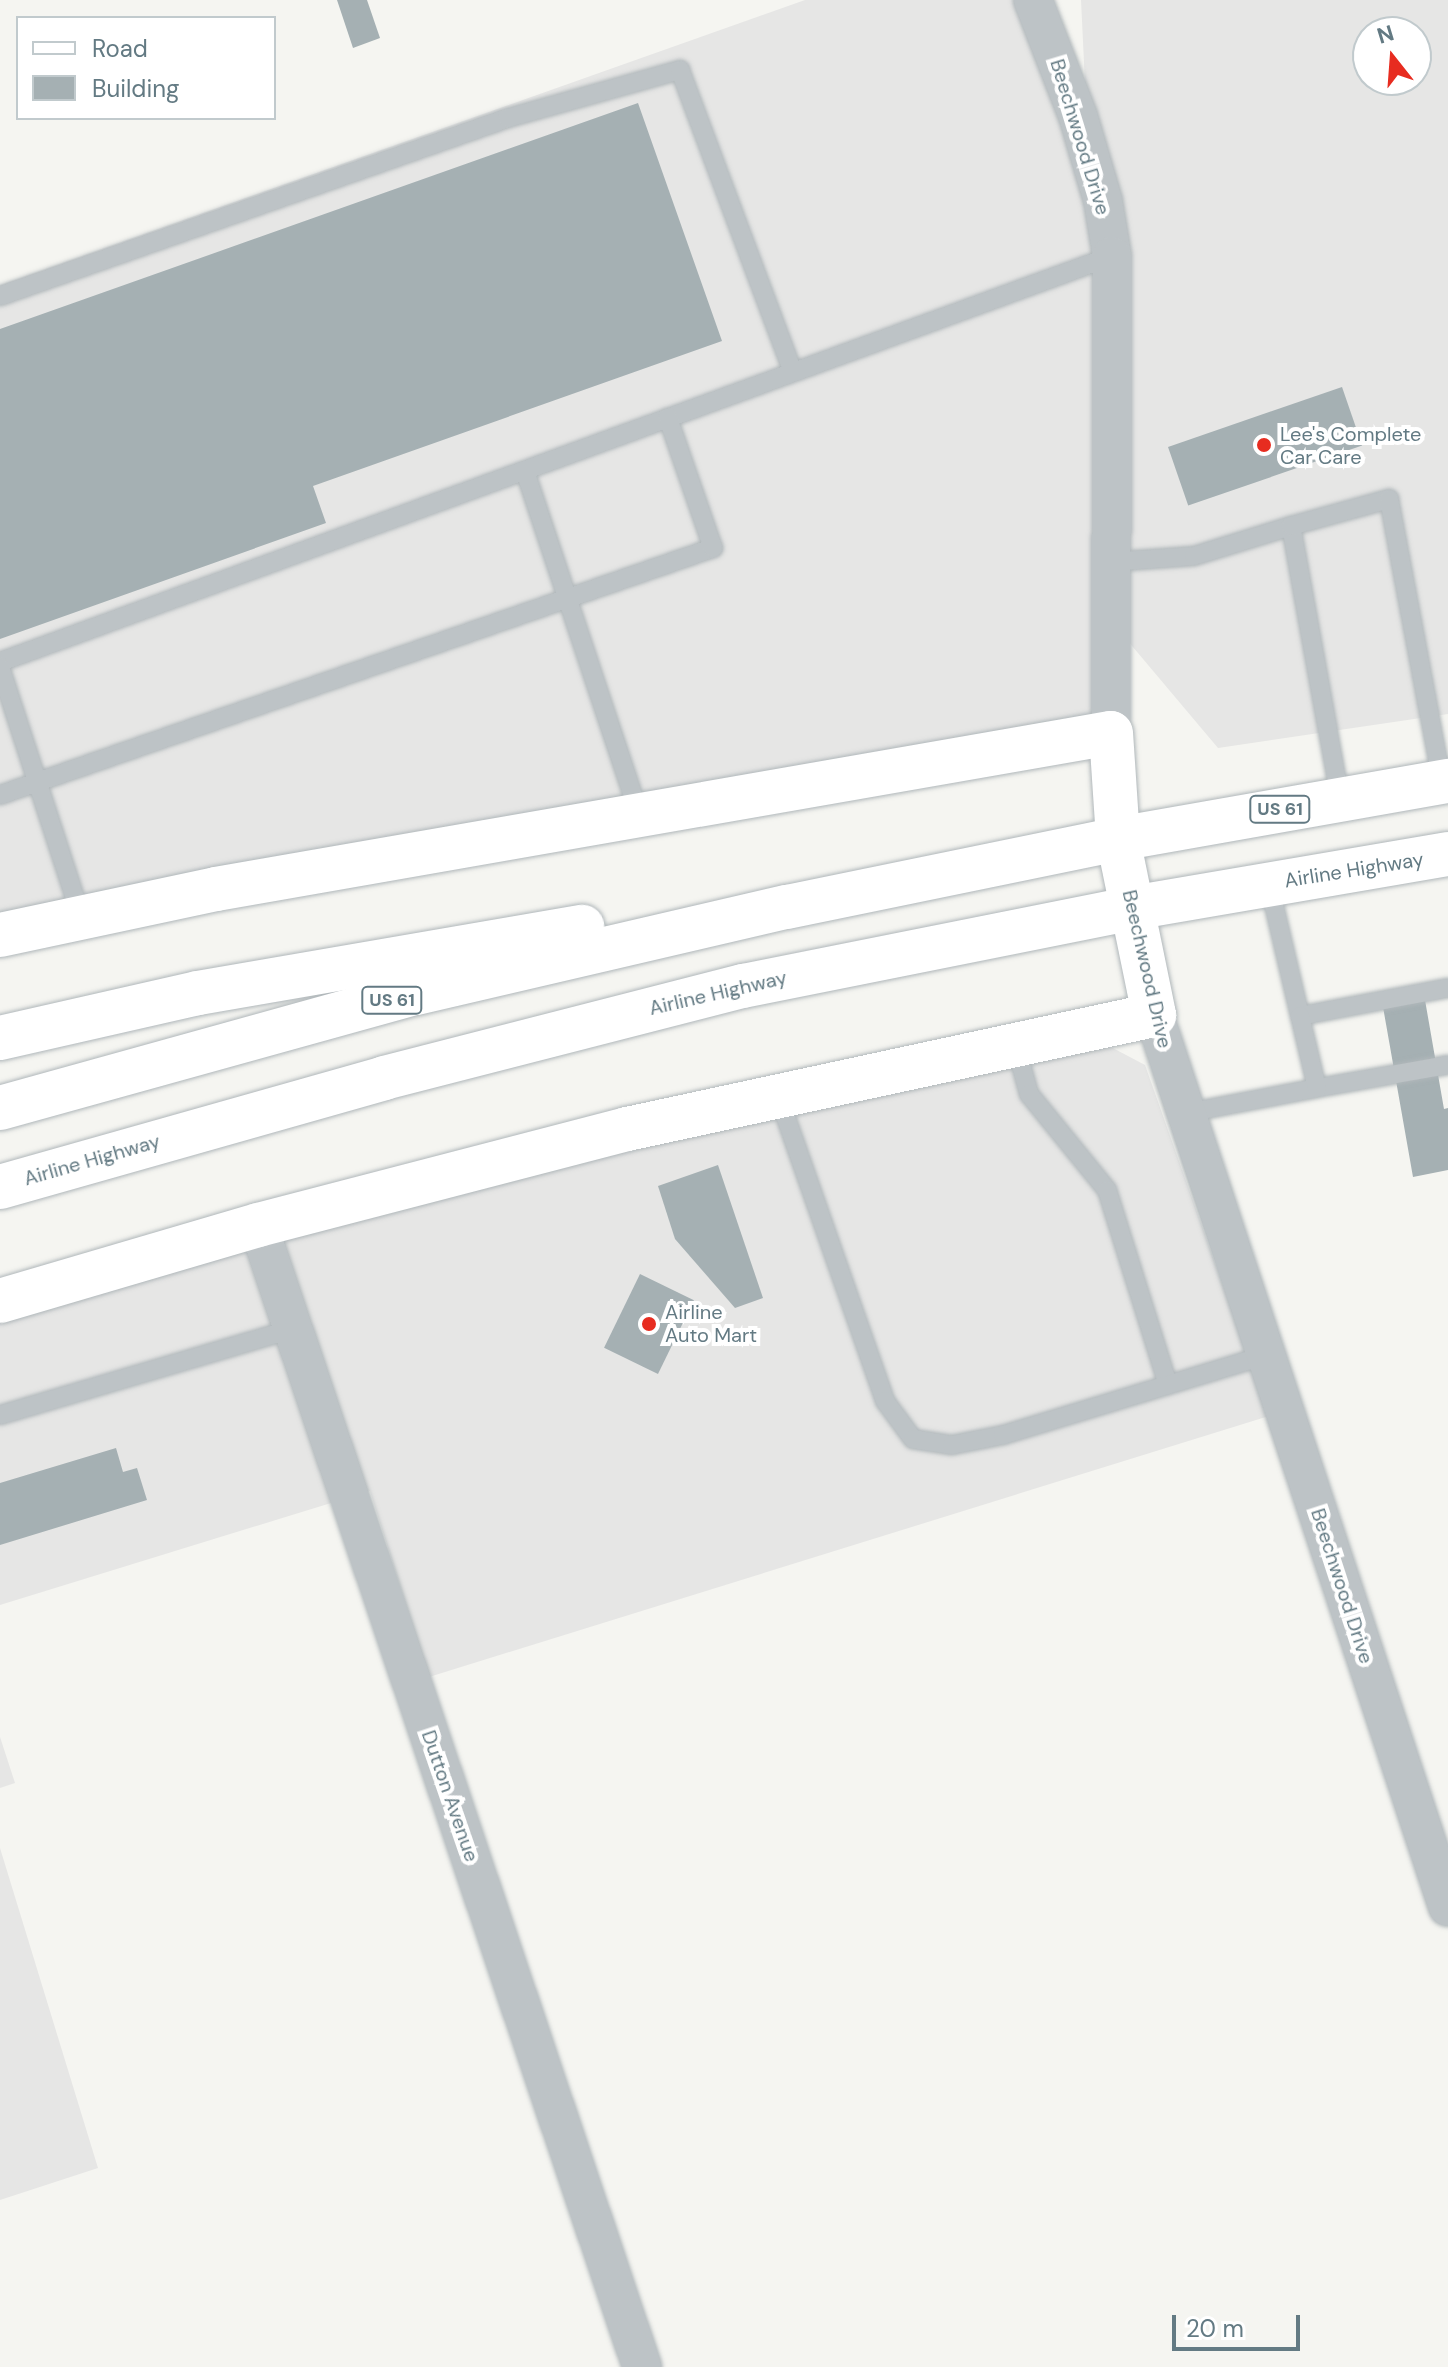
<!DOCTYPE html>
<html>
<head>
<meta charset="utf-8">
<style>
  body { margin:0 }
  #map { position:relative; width:1448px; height:2367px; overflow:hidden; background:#f5f5f1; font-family:"DM Sans",sans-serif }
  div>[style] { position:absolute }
  .built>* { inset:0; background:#e6e6e5 }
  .building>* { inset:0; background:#a5b0b3; transform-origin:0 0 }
  .roads { filter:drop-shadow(0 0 2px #b0b7ba) drop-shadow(0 0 2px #b0b7ba) }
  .lane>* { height:18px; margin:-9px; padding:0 9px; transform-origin:9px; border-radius:9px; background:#bdc3c6 }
  .street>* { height:38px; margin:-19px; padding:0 19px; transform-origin:19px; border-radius:19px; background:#bdc3c6 }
  .secondary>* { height:44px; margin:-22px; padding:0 22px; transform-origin:22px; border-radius:22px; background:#fff }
  .highway>* { height:44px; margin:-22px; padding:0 22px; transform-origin:22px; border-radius:22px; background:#fff }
  .dots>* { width:22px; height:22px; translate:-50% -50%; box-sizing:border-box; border:4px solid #fff; border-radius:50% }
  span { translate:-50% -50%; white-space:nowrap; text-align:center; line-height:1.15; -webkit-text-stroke:8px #fff; paint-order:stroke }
  .shield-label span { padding:2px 6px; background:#fff; border:2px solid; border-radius:6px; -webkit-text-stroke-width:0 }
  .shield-label { font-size:18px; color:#637a83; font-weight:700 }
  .street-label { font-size:20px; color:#637a83 }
  .poi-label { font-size:20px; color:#637a83 }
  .left { translate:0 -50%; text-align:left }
  .legend { position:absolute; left:16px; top:16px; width:260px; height:104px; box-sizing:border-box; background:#fff; border:2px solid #c1cacd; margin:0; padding:10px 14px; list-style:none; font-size:24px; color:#637a83 }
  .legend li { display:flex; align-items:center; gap:16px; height:40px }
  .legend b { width:40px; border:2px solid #c1cacd }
  .north { position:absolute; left:1352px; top:16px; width:80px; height:80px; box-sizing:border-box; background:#fff; border:2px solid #c1cacd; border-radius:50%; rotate:343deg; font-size:22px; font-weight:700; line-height:32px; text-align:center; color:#637a83 }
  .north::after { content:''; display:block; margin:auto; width:28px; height:36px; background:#e72c20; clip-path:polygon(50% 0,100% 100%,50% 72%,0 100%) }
  .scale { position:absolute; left:1172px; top:2315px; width:128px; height:36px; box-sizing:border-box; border:4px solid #637a83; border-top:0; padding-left:10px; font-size:24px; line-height:28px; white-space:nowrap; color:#637a83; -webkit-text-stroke:6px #fff; paint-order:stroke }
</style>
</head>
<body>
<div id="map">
  <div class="built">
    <i style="clip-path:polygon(evenodd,805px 0,1032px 0,1088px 146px,1081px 0,1448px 0,1448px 714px,1218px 748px,1111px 621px,1111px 733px,0 938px,0 285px,805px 0,1368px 32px,1416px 32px,1416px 80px,1368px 80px,1368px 32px)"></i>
    <i style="clip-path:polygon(1109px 1046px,1145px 1065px,1269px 1416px,429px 1677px,370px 1491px,0 1605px,0 1318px,452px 1189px)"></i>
    <i style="clip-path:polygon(0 1737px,15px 1783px,0 1788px)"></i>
    <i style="clip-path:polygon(0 1848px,98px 2168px,0 2200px)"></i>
  </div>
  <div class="building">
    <i style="clip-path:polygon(337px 0,367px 0,380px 38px,353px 48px)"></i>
    <i style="clip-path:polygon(638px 103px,722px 341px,313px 486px,326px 523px,0 639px,0 329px)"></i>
    <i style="left:1342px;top:387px;width:62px;height:184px;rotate:71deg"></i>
    <i style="clip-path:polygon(1425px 1000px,1444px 1109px,1448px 1108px,1448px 1170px,1413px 1177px,1383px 1007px)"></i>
    <i style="clip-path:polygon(718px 1165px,763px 1298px,735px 1308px,675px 1239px,658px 1186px)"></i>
    <i style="left:640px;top:1274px;width:60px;height:82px;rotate:26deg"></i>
    <i style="clip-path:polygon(116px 1448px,123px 1472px,137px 1468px,147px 1500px,0 1545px,0 1483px)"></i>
  </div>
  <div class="roads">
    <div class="lane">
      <i style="left:0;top:296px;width:538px;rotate:-19.31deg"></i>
      <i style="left:508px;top:118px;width:179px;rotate:-15.6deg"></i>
      <i style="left:680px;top:70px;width:322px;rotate:69.5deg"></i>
      <i style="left:525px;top:471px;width:364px;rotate:71.6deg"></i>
      <i style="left:1110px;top:562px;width:84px;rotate:-4.1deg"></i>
      <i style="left:1194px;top:556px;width:102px;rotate:-17.2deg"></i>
      <i style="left:0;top:662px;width:1184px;rotate:-20.06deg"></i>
      <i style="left:0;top:667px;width:262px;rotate:72deg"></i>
      <i style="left:0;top:795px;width:755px;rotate:-19.11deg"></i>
      <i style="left:713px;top:548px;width:138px;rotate:-109.1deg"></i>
      <i style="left:1340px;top:798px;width:276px;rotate:-100.2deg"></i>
      <i style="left:1291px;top:526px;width:102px;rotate:-15.4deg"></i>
      <i style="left:1389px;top:499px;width:288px;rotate:79.4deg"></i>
      <i style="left:1269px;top:884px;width:136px;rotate:76.8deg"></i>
      <i style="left:1300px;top:1016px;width:151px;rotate:-10.7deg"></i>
      <i style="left:1015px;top:1043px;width:53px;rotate:74.6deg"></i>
      <i style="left:1029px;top:1094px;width:124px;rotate:50.9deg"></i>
      <i style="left:1107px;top:1190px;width:204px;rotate:72.6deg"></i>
      <i style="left:1317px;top:1088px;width:133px;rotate:-10deg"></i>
      <i style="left:778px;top:1095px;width:324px;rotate:70.7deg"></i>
      <i style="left:885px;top:1401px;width:47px;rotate:53.6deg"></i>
      <i style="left:913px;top:1439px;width:39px;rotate:9deg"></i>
      <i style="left:952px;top:1445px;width:52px;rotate:-11.1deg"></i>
      <i style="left:1003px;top:1435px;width:275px;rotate:-16.9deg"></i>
      <i style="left:1186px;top:1113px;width:133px;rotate:-10.8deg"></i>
      <i style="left:1317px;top:1088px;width:74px;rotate:-103.3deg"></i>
      <i style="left:0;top:1415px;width:305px;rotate:-16.4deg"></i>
    </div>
    <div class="street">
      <i style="left:1033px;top:0;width:124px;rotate:68.8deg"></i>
      <i style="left:1078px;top:116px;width:89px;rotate:73.6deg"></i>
      <i style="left:1103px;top:201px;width:56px;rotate:80.7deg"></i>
      <i style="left:1112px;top:256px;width:477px;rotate:90.1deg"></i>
      <i style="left:1154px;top:1015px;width:939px;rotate:71.76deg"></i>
      <i style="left:258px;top:1225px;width:1205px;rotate:71.41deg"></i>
    </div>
    <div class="secondary">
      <i style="left:0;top:935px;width:221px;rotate:-12deg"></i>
      <i style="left:216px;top:889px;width:908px;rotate:-9.89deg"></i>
      <i style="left:1111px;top:733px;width:106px;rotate:86.2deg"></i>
      <i style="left:1118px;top:839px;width:180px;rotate:78.4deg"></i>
      <i style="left:1154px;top:1015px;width:539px;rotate:167.79deg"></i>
      <i style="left:627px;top:1129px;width:381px;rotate:165.4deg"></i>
      <i style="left:258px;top:1225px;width:269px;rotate:163.6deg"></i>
    </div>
    <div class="highway">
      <i style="left:0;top:1038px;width:203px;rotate:-12.8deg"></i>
      <i style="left:198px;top:993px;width:390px;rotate:-9.8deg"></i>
      <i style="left:0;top:1108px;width:432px;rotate:-15.5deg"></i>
      <i style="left:416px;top:993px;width:381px;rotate:-13.1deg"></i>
      <i style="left:787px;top:907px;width:338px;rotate:-11.6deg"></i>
      <i style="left:1118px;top:839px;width:335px;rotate:-10deg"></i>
      <i style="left:0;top:1187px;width:399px;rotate:-15.8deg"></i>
      <i style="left:384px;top:1078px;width:371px;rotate:-14.4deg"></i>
      <i style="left:743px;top:986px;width:397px;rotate:-11.3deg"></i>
      <i style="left:1132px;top:908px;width:321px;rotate:-9.7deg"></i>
    </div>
  </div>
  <div class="dots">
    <i style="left:1264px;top:445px;background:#e72c20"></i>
    <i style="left:649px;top:1324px;background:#e72c20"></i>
  </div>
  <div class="shield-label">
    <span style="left:1280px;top:809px">US 61</span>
    <span style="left:392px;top:1000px">US 61</span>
  </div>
  <div class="street-label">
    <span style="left:1080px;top:137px;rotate:73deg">Beechwood Drive</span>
    <span style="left:1354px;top:870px;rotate:-9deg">Airline Highway</span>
    <span style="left:1147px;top:969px;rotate:77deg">Beechwood Drive</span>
    <span style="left:718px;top:993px;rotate:-13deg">Airline Highway</span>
    <span style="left:92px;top:1160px;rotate:-16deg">Airline Highway</span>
    <span style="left:1342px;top:1586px;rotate:72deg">Beechwood Drive</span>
    <span style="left:450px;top:1796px;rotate:71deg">Dutton Avenue</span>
  </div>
  <div class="poi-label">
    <span class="left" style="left:1280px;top:446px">Lee's Complete<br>Car Care</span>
    <span class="left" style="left:665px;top:1324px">Airline<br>Auto Mart</span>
  </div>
  <ul class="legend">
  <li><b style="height:10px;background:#fff"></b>Road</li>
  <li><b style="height:22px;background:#a5b0b3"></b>Building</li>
  </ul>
  <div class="north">N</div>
  <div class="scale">20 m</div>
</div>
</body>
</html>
